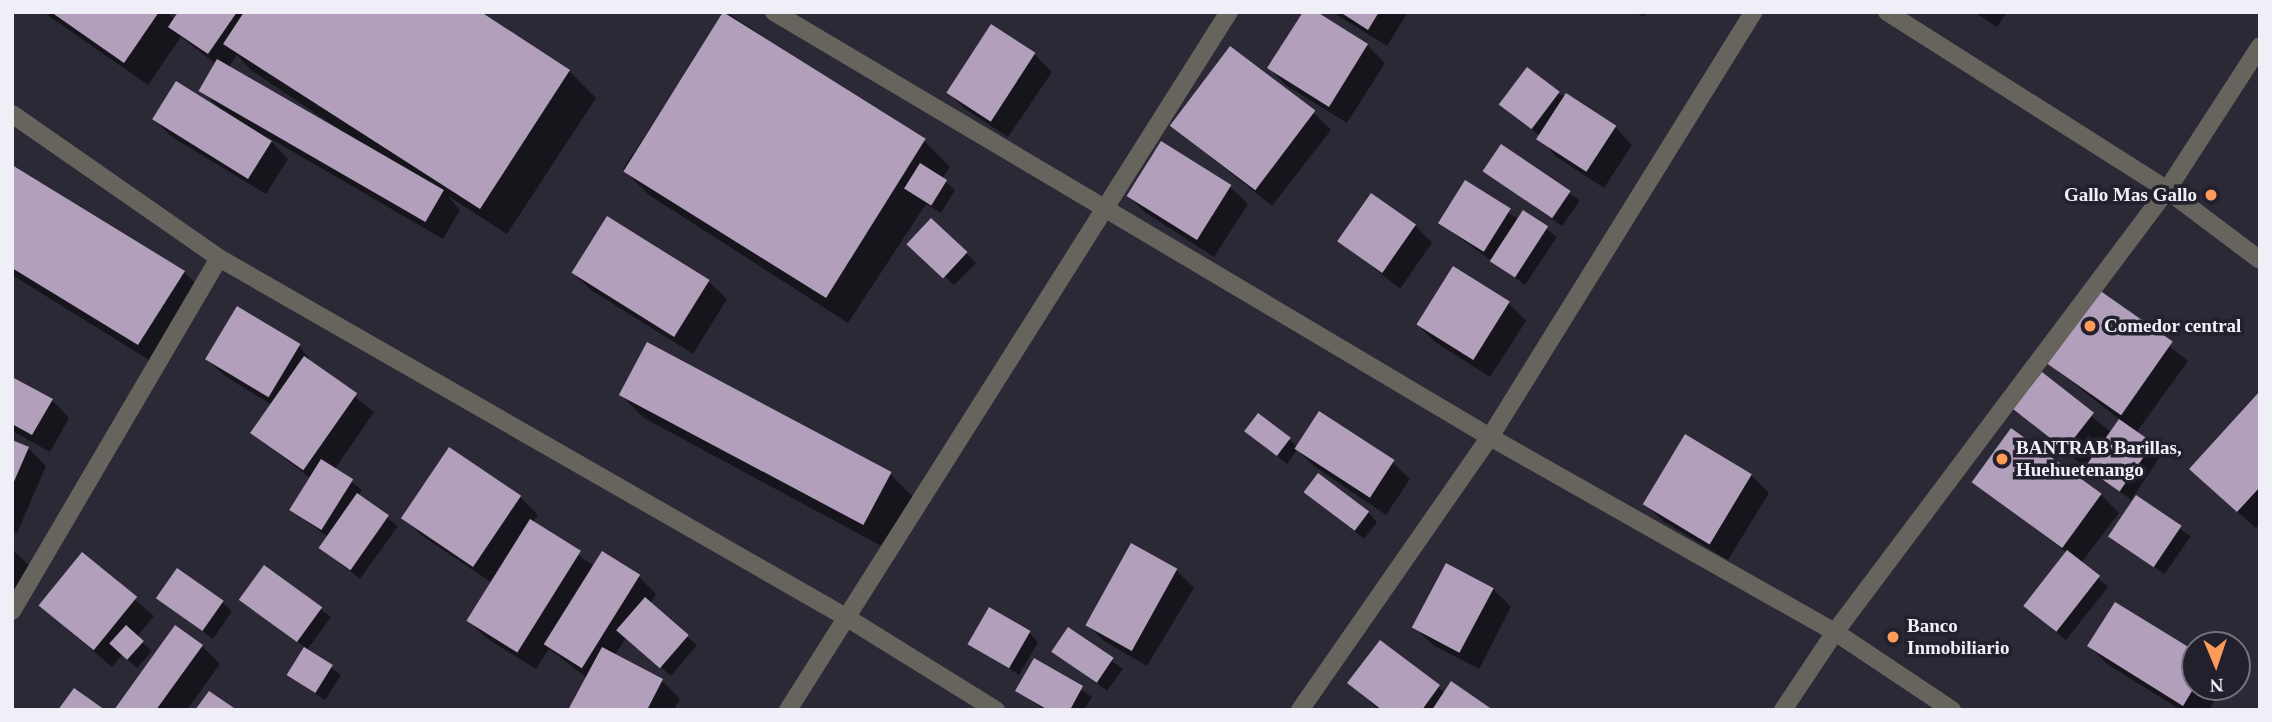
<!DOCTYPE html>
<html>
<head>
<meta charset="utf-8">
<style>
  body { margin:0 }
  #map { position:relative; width:2272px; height:722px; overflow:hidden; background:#2b2936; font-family:"Times New Roman",serif }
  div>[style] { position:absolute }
  .shadow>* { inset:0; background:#0007; transform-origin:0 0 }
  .building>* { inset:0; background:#b19fbc; transform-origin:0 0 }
  .minor>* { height:18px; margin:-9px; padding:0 9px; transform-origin:9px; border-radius:9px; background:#67645e }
  .dots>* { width:19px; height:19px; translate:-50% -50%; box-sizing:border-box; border:4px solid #21202c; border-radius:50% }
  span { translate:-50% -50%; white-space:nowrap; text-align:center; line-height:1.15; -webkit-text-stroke:7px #21202c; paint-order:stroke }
  .poi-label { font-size:19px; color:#f0eff8; font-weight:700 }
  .right { translate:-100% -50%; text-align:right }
  .left { translate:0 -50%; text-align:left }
  .frame { position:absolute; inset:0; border:14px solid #f0eff8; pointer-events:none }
  .north { position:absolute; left:2181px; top:631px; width:70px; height:70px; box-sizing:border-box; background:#21202c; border:2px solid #74737e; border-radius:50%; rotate:178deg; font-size:19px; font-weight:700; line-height:28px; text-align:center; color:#f0eff8 }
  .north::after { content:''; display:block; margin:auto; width:24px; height:32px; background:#fe9b59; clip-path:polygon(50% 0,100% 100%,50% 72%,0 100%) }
</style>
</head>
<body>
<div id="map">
  <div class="shadow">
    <i style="clip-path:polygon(evenodd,43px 12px,167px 12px,175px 20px,180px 12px,478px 12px,569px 71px,596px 98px,507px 234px,448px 196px,460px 210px,443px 239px,266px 136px,288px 159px,266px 194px,172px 137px,154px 119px,219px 108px,201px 90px,216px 64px,181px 37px,148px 85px,43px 12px,237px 55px,252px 71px,379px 156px,228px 68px,237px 55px)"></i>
    <i style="clip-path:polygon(726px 12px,924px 141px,950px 167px,942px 179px,955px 190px,941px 213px,926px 204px,848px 323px,649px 195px,623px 169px)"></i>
    <i style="clip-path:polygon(1332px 12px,1408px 12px,1387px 46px)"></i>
    <i style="clip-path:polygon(1636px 12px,1647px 12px,1643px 17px)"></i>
    <i style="clip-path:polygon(1974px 12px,2007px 12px,1997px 27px)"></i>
    <i style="clip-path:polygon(1367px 45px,1385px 63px,1347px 123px,1287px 86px,1269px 68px)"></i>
    <i style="clip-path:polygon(1034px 54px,1052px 72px,1008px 137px,965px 109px,947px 91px)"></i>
    <i style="clip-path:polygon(1558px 93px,1615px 127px,1632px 145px,1604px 188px,1555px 156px,1539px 135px,1510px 113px)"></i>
    <i style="clip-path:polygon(1313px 112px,1331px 130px,1272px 206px,1171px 125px)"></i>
    <i style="clip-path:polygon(1162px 143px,1230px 187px,1248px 204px,1214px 257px,1146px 213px,1128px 196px)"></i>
    <i style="left:1502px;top:146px;width:95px;height:31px;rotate:35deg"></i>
    <i style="clip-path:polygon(12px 167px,184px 272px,207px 295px,162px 368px,12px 275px)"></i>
    <i style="clip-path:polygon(1465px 182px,1519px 220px,1524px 212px,1557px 237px,1525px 285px,1439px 223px)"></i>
    <i style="clip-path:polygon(607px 218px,709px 282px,727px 299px,693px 354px,591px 290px,573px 273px)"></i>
    <i style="clip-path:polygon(1415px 225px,1432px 243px,1400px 289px,1340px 241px)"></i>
    <i style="clip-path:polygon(966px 253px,976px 263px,954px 285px,919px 254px)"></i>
    <i style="clip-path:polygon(2100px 293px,2188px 361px,2136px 433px,2162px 454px,2131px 500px,2088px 467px,2101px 448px,2083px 466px,2015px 409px,2042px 375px,2112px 433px,2120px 420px,2048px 363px)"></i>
    <i style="clip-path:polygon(1508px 303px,1526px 321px,1490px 377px,1435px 342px,1417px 324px)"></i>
    <i style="clip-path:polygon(299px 346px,315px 366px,374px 412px,335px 469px,362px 490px,358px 496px,398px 526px,360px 579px,320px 548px,328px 537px,290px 509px,310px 478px,253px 434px,272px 405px,225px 376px,207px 359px)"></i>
    <i style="clip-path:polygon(12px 379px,52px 400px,69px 418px,50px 452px,12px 431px)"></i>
    <i style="clip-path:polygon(2260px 393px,2260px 524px,2256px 528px,2209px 487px)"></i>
    <i style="clip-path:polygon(621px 395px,890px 474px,913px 497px,885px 548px,644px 418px)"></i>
    <i style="clip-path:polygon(1246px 430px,1289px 439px,1297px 447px,1392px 462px,1410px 479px,1386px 515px,1314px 466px,1297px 450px,1287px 464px)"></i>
    <i style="clip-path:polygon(12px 442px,28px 448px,46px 466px,17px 533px,12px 532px)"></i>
    <i style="clip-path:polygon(1751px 475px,1769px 493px,1728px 560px,1663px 521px,1645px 504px)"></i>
    <i style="clip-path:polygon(1975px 482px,2101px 495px,2119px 513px,2081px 563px,2108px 587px,2066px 640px,2035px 615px,2067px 553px)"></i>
    <i style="clip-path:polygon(1306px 493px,1368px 512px,1377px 522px,1364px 539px)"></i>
    <i style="clip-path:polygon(520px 497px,538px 515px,532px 523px,594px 566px,638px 576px,656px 594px,650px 604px,697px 645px,671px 676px,626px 638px,615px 655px,662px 681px,680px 699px,674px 710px,570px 710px,587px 678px,549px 649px,536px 669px,486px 638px,469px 621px,492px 583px,421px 535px,403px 517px)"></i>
    <i style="left:2136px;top:498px;width:67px;height:46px;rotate:35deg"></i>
    <i style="clip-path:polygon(12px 549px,32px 568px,12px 602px)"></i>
    <i style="clip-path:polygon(82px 555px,154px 616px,137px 637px,152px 651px,137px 668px,122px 655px,112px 667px,40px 605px)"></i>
    <i style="clip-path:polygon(264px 568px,331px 617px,307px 650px,341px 675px,325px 700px,289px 675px,306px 648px,241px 600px)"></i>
    <i style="clip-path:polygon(1176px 570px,1194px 588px,1147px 666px,1104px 641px,1086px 623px)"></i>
    <i style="clip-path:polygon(1493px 589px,1511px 607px,1479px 669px,1433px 645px,1415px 628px)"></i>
    <i style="clip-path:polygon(158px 597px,222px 602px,232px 611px,213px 639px)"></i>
    <i style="left:1068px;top:629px;width:68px;height:27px;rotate:36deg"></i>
    <i style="clip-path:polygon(1029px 632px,1038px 642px,1019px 675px,970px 644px)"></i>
    <i style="clip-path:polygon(1380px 643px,1445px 693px,1490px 710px,1379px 710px,1350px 683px)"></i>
    <i style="clip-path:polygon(202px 646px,220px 664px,187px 710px,116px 710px)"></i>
    <i style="clip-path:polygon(2089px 646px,2195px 653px,2195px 687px,2223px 687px,2209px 710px,2181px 710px,2107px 664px)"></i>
    <i style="clip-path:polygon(1035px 660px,1092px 697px,1084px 710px,1044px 710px,1017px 690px)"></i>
  </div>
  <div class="building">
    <i style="clip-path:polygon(51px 12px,159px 12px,124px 63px)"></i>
    <i style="clip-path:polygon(178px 12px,237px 12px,208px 54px,168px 27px)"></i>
    <i style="clip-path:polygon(244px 12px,481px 12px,570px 70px,480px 209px,223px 44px)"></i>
    <i style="left:723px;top:12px;width:239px;height:188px;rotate:32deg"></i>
    <i style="clip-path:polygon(1303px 12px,1317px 12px,1368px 44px,1329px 107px,1267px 68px)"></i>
    <i style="clip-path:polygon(1340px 12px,1379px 12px,1368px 30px)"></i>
    <i style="left:991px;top:24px;width:53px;height:82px;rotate:33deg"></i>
    <i style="left:1230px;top:46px;width:107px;height:100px;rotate:37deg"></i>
    <i style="left:217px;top:59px;width:262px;height:37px;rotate:30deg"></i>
    <i style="left:1527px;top:67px;width:41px;height:47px;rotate:37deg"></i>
    <i style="left:176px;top:81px;width:113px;height:45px;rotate:32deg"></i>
    <i style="left:1566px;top:93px;width:60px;height:55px;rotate:33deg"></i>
    <i style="left:1161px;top:141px;width:83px;height:65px;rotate:32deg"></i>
    <i style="left:1501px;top:144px;width:84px;height:33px;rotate:34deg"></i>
    <i style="left:920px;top:163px;width:32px;height:30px;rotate:32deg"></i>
    <i style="clip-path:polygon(12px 165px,185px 271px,138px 345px,12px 268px)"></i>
    <i style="left:1465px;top:180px;width:54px;height:51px;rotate:32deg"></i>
    <i style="left:1371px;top:193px;width:55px;height:59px;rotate:35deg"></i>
    <i style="left:1523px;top:210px;width:30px;height:61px;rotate:33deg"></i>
    <i style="left:607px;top:216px;width:121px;height:67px;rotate:32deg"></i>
    <i style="left:931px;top:218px;width:50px;height:36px;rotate:43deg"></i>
    <i style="left:1453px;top:266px;width:67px;height:69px;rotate:32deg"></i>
    <i style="left:2099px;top:290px;width:90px;height:90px;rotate:35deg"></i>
    <i style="left:237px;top:306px;width:74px;height:62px;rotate:31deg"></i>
    <i style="left:647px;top:342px;width:277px;height:60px;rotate:28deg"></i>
    <i style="left:304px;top:356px;width:65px;height:94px;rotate:35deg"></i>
    <i style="left:2042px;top:372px;width:66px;height:47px;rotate:38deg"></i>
    <i style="clip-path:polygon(12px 377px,53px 399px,32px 435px,12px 424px)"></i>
    <i style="clip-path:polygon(2260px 391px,2260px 487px,2237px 512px,2189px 469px)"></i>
    <i style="left:1319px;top:411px;width:90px;height:45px;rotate:33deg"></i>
    <i style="left:1258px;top:413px;width:41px;height:23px;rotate:37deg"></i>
    <i style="left:2119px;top:419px;width:42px;height:59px;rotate:35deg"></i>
    <i style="left:2011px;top:428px;width:112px;height:67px;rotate:36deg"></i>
    <i style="left:1685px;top:434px;width:78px;height:82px;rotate:31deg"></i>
    <i style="clip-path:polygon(12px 440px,29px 447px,12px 486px)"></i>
    <i style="left:449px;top:447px;width:87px;height:86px;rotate:34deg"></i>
    <i style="left:321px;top:459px;width:38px;height:60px;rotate:32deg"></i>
    <i style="left:1318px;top:473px;width:64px;height:24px;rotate:37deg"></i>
    <i style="left:357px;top:493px;width:39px;height:67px;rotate:35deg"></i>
    <i style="left:2136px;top:495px;width:55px;height:50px;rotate:34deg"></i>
    <i style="left:530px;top:519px;width:60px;height:120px;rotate:32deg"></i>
    <i style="left:1131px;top:543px;width:53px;height:94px;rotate:29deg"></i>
    <i style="left:2067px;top:550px;width:42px;height:71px;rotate:38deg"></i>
    <i style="left:602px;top:551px;width:45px;height:110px;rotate:32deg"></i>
    <i style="left:82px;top:552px;width:71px;height:69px;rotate:39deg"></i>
    <i style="left:1446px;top:563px;width:54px;height:73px;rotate:28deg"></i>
    <i style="left:264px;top:565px;width:72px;height:43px;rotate:36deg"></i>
    <i style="left:177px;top:568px;width:57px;height:37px;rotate:35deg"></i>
    <i style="left:645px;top:597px;width:58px;height:44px;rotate:41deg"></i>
    <i style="clip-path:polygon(2115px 602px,2195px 651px,2195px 686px,2183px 706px,2087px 646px)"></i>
    <i style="left:989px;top:607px;width:48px;height:43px;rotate:30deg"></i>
    <i style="left:126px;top:625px;width:24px;height:25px;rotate:42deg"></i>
    <i style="clip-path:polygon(175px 625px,203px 645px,156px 710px,114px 710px)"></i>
    <i style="left:1068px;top:627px;width:55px;height:30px;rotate:34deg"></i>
    <i style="clip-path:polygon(1380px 640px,1440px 685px,1422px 710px,1382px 710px,1347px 683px)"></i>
    <i style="left:304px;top:647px;width:34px;height:33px;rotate:32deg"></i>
    <i style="clip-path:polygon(602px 647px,663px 679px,647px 710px,568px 710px)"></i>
    <i style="clip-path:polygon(1034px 658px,1083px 686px,1070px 710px,1048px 710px,1015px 691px)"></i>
    <i style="clip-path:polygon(1451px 681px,1493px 710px,1432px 710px)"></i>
    <i style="clip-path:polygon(74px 688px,105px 710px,58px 710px)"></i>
    <i style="clip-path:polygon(209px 691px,237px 710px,195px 710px)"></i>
  </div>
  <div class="minor">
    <i style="left:774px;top:12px;width:833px;rotate:30.69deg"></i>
    <i style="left:1490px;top:437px;width:396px;rotate:29.5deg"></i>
    <i style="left:1835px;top:632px;width:141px;rotate:33.7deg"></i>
    <i style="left:1887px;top:12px;width:332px;rotate:32.4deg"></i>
    <i style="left:2167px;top:190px;width:116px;rotate:37deg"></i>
    <i style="left:12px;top:114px;width:252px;rotate:34.8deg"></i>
    <i style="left:219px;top:258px;width:726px;rotate:29.81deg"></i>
    <i style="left:849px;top:619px;width:173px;rotate:31.8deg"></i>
    <i style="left:12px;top:611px;width:409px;rotate:-59.6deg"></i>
    <i style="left:788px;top:710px;width:826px;rotate:-57.72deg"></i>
    <i style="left:1300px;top:710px;width:333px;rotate:-55.2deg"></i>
    <i style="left:1490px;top:437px;width:500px;rotate:-58.2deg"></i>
    <i style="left:1783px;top:710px;width:94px;rotate:-56.3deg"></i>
    <i style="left:1835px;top:632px;width:553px;rotate:-53.09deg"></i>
    <i style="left:2167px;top:190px;width:171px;rotate:-57.1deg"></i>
  </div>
  <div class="dots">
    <i style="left:2211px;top:195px;background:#fe9b59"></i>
    <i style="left:2090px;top:326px;background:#fe9b59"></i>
    <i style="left:2002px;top:459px;background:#fe9b59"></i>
    <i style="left:1893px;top:637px;background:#fe9b59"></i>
  </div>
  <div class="poi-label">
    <span class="right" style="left:2197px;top:195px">Gallo Mas Gallo</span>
    <span class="left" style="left:2104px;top:326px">Comedor central</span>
    <span class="left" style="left:2016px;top:459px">BANTRAB Barillas,<br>Huehuetenango</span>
    <span class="left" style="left:1907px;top:637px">Banco<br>Inmobiliario</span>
  </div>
  <div class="frame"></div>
  <div class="north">N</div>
</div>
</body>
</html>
